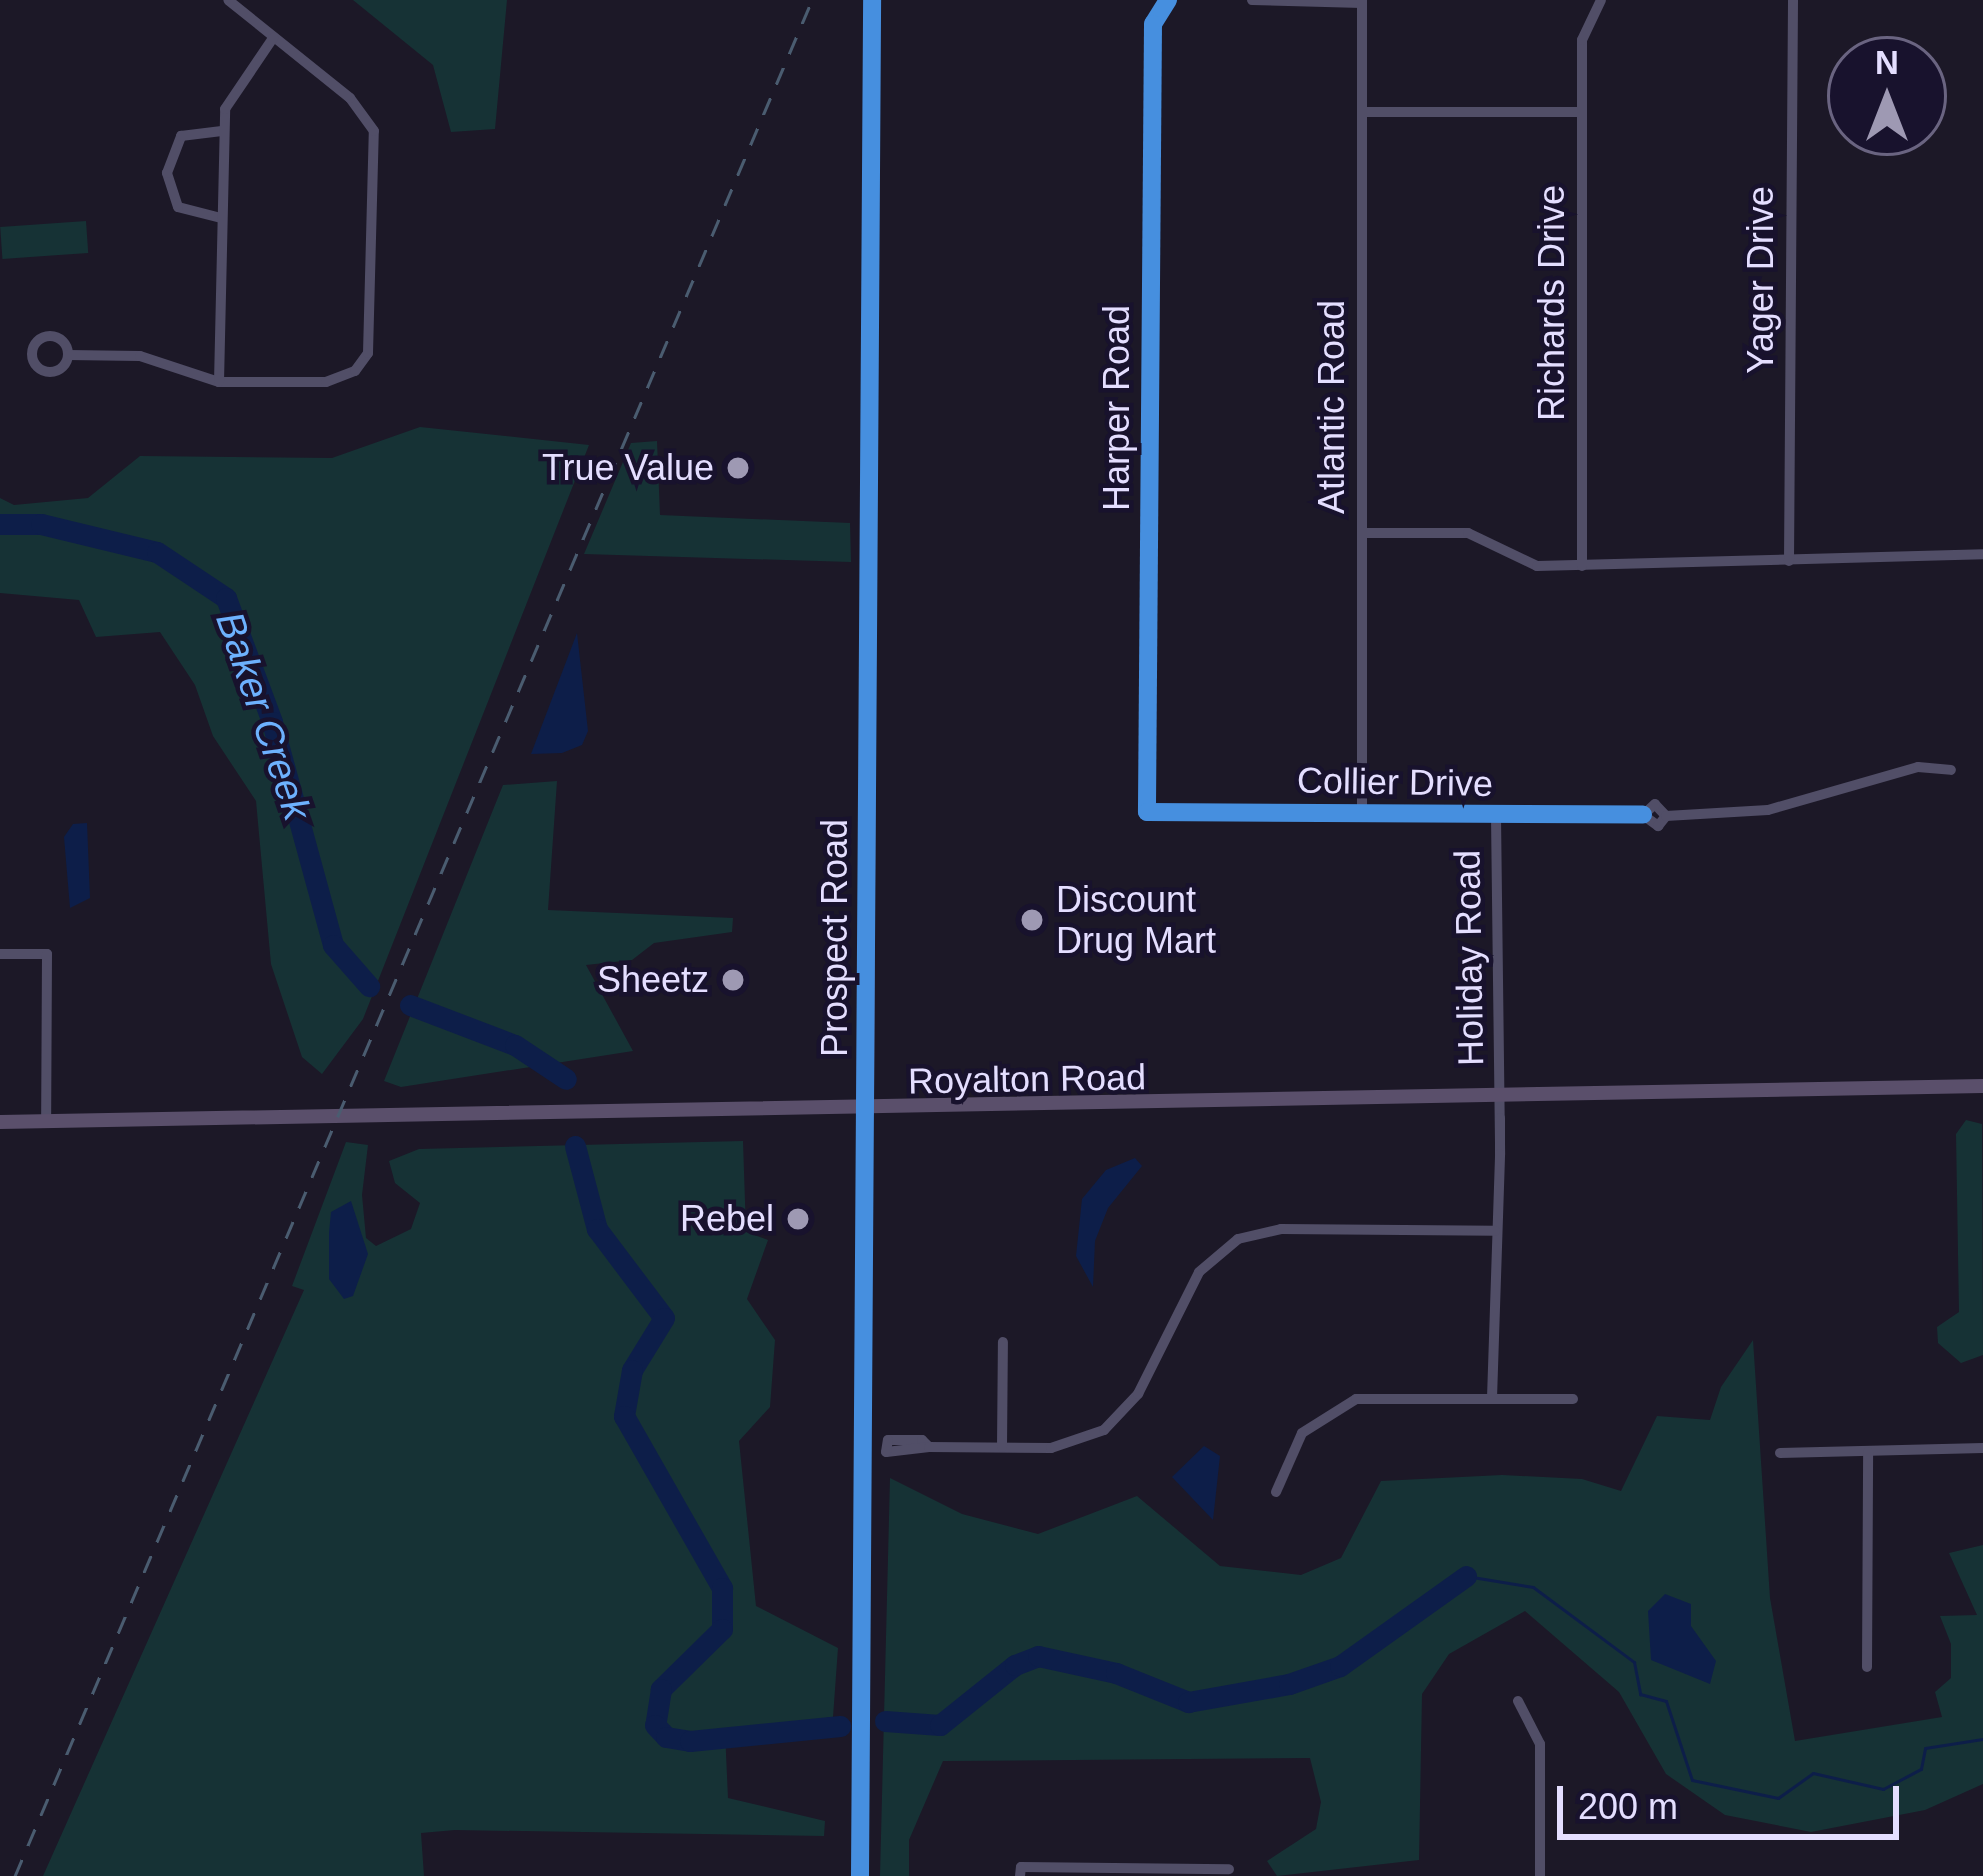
<!DOCTYPE html>
<html>
<head>
<meta charset="utf-8">
<style>
  body { margin:0 }
  #map { position:relative; width:1983px; height:1876px; overflow:hidden; background:#1c1827; font-family:Arial,sans-serif }
  div>[style] { position:absolute }
  .green>* { inset:0; background:#163235; transform-origin:0 0 }
  .water>* { inset:0; background:#0d1e49 }
  .stream>* { height:3px; margin:-1.5px; padding:0 1.5px; transform-origin:1.5px; border-radius:1.5px; background:#0d1e49 }
  .river>* { height:21px; margin:-10.5px; padding:0 10.5px; transform-origin:10.5px; border-radius:10.5px; background:#0d1e49 }
  .minor>* { height:10px; margin:-5px; padding:0 5px; transform-origin:5px; border-radius:5px; background:#514e67 }
  .minor>.ring { margin:-5px; padding:0; box-sizing:content-box; background:none; border:10px solid #514e67; border-radius:50% }
  .major>* { height:14px; margin:-7px; padding:0 7px; transform-origin:7px; border-radius:7px; background:#5a4f6b }
  .rail>* { height:3px; margin-top:-1.5px; transform-origin:0; background:repeating-linear-gradient(90deg,#4a5c70 0 18px,transparent 0 33px) }
  .cycleway>* { height:18px; margin:-9px; padding:0 9px; transform-origin:9px; border-radius:9px; background:#468fdf }
  .dots>* { width:33px; height:33px; translate:-50% -50%; box-sizing:border-box; border:6px solid #18122d; border-radius:50% }
  span { translate:-50% -50%; white-space:nowrap; text-align:center; line-height:1.15; -webkit-text-stroke:9px #18122d; paint-order:stroke }
  .street-label { font-size:36px; color:#e4deff }
  .poi-label { font-size:36px; color:#e4deff }
  .right { translate:-100% -50%; text-align:right }
  .left { translate:0 -50%; text-align:left }
  .water-label { font-size:39px; color:#6db1fe; font-style:italic }
  .north { position:absolute; left:1827px; top:36px; width:120px; height:120px; box-sizing:border-box; background:#18122d; border:3px solid #6a6481; border-radius:50%; rotate:0deg; font-size:33px; font-weight:700; line-height:48px; text-align:center; color:#e4deff }
  .north::after { content:''; display:block; margin:auto; width:42px; height:54px; background:#9e99b3; clip-path:polygon(50% 0,100% 100%,50% 72%,0 100%) }
  .scale { position:absolute; left:1557px; top:1786px; width:342px; height:54px; box-sizing:border-box; border:6px solid #e4deff; border-top:0; padding-left:15px; font-size:36px; line-height:42px; white-space:nowrap; color:#e4deff; -webkit-text-stroke:9px #18122d; paint-order:stroke }
</style>
</head>
<body>
<div id="map">
  <div class="green">
    <i style="clip-path:polygon(353px 0,507px 0,495px 129px,451px 132px,433px 65px)"></i>
    <i style="left:86px;top:221px;width:32px;height:86px;rotate:86deg"></i>
    <i style="clip-path:polygon(420px 427px,589px 445px,363px 1019px,322px 1074px,302px 1057px,271px 964px,256px 801px,213px 736px,195px 685px,160px 632px,96px 637px,79px 600px,0 593px,0 498px,14px 505px,88px 498px,140px 456px,332px 458px)"></i>
    <i style="clip-path:polygon(657px 441px,660px 515px,850px 523px,851px 562px,584px 554px,631px 443px)"></i>
    <i style="clip-path:polygon(557px 781px,548px 910px,733px 918px,732px 932px,654px 943px,632px 960px,586px 965px,633px 1051px,401px 1087px,384px 1081px,503px 785px)"></i>
    <i style="clip-path:polygon(1966px 1120px,1982px 1124px,1983px 1355px,1961px 1363px,1938px 1343px,1937px 1327px,1959px 1312px,1956px 1134px)"></i>
    <i style="clip-path:polygon(743px 1141px,746px 1232px,768px 1240px,747px 1299px,775px 1340px,770px 1407px,739px 1441px,756px 1606px,838px 1648px,833px 1717px,725px 1731px,728px 1798px,825px 1821px,824px 1836px,455px 1830px,421px 1833px,424px 1876px,43px 1876px,304px 1290px,292px 1286px,346px 1142px,368px 1145px,362px 1195px,366px 1238px,376px 1246px,411px 1229px,420px 1203px,395px 1183px,389px 1161px,419px 1149px)"></i>
    <i style="clip-path:polygon(1753px 1340px,1770px 1598px,1795px 1741px,1942px 1717px,1935px 1692px,1951px 1678px,1951px 1644px,1940px 1616px,1977px 1615px,1949px 1553px,1983px 1545px,1983px 1784px,1925px 1810px,1811px 1832px,1725px 1815px,1666px 1774px,1619px 1692px,1525px 1611px,1449px 1654px,1422px 1694px,1419px 1860px,1277px 1876px,1267px 1861px,1316px 1829px,1321px 1802px,1310px 1758px,943px 1761px,909px 1840px,909px 1876px,880px 1876px,890px 1478px,962px 1514px,1038px 1534px,1137px 1496px,1220px 1566px,1301px 1575px,1341px 1558px,1381px 1481px,1502px 1475px,1582px 1479px,1621px 1491px,1657px 1416px,1710px 1420px,1721px 1387px)"></i>
  </div>
  <div class="water">
    <i style="clip-path:polygon(577px 633px,588px 731px,582px 745px,562px 753px,531px 754px)"></i>
    <i style="clip-path:polygon(87px 823px,90px 898px,70px 908px,64px 837px,73px 824px)"></i>
    <i style="clip-path:polygon(1135px 1158px,1142px 1166px,1108px 1208px,1095px 1241px,1093px 1287px,1076px 1256px,1082px 1199px,1106px 1170px)"></i>
    <i style="clip-path:polygon(351px 1201px,368px 1254px,353px 1296px,344px 1299px,329px 1279px,329px 1233px,331px 1212px)"></i>
    <i style="clip-path:polygon(1204px 1446px,1220px 1456px,1213px 1520px,1172px 1477px)"></i>
    <i style="clip-path:polygon(1665px 1594px,1691px 1604px,1691px 1626px,1716px 1661px,1710px 1684px,1651px 1660px,1648px 1611px)"></i>
  </div>
  <div class="stream">
    <i style="left:1466px;top:1576px;width:68px;rotate:9.3deg"></i>
    <i style="left:1533px;top:1587px;width:126px;rotate:36.6deg"></i>
    <i style="left:1634px;top:1662px;width:33px;rotate:79deg"></i>
    <i style="left:1640px;top:1694px;width:27px;rotate:15deg"></i>
    <i style="left:1666px;top:1701px;width:83px;rotate:71.8deg"></i>
    <i style="left:1692px;top:1780px;width:88px;rotate:11.8deg"></i>
    <i style="left:1778px;top:1798px;width:43px;rotate:-35.5deg"></i>
    <i style="left:1813px;top:1773px;width:72px;rotate:12.9deg"></i>
    <i style="left:1883px;top:1789px;width:43px;rotate:-27.8deg"></i>
    <i style="left:1921px;top:1769px;width:21px;rotate:-79deg"></i>
    <i style="left:1925px;top:1748px;width:59px;rotate:-8.8deg"></i>
  </div>
  <div class="river">
    <i style="left:0;top:524px;width:41px"></i>
    <i style="left:41px;top:524px;width:119px;rotate:13.6deg"></i>
    <i style="left:157px;top:552px;width:83px;rotate:33.7deg"></i>
    <i style="left:226px;top:598px;width:132px;rotate:69.6deg"></i>
    <i style="left:272px;top:722px;width:231px;rotate:74.7deg"></i>
    <i style="left:333px;top:945px;width:55px;rotate:48.7deg"></i>
    <i style="left:410px;top:1005px;width:112px;rotate:20.9deg"></i>
    <i style="left:515px;top:1045px;width:61px;rotate:33.7deg"></i>
    <i style="left:575px;top:1146px;width:86px;rotate:75.2deg"></i>
    <i style="left:597px;top:1229px;width:111px;rotate:53deg"></i>
    <i style="left:664px;top:1318px;width:61px;rotate:121.6deg"></i>
    <i style="left:632px;top:1370px;width:47px;rotate:99.9deg"></i>
    <i style="left:624px;top:1416px;width:198px;rotate:60.3deg"></i>
    <i style="left:722px;top:1588px;width:41px;rotate:90deg"></i>
    <i style="left:722px;top:1629px;width:86px;rotate:135.5deg"></i>
    <i style="left:661px;top:1689px;width:36px;rotate:99deg"></i>
    <i style="left:655px;top:1725px;width:16px;rotate:47deg"></i>
    <i style="left:666px;top:1737px;width:24px;rotate:9deg"></i>
    <i style="left:690px;top:1741px;width:151px;rotate:-5.7deg"></i>
    <i style="left:885px;top:1721px;width:55px;rotate:4.2deg"></i>
    <i style="left:940px;top:1725px;width:96px;rotate:-38.7deg"></i>
    <i style="left:1015px;top:1665px;width:25px;rotate:-21deg"></i>
    <i style="left:1038px;top:1656px;width:80px;rotate:12.3deg"></i>
    <i style="left:1116px;top:1673px;width:78px;rotate:21.9deg"></i>
    <i style="left:1188px;top:1702px;width:103px;rotate:-10.1deg"></i>
    <i style="left:1289px;top:1684px;width:54px;rotate:-19.4deg"></i>
    <i style="left:1340px;top:1666px;width:155px;rotate:-35.5deg"></i>
  </div>
  <div class="minor">
    <i style="left:1168px;top:0;width:28px;rotate:122deg"></i>
    <i style="left:1153px;top:24px;width:788px;rotate:90.44deg"></i>
    <i style="left:1147px;top:812px;width:496px;rotate:0.3deg"></i>
    <i style="left:1252px;top:0;width:110px;rotate:1.6deg"></i>
    <i style="left:1362px;top:112px;width:220px"></i>
    <i style="left:221px;top:218px;width:44px;rotate:-165.7deg"></i>
    <i style="left:178px;top:207px;width:36px;rotate:-108deg"></i>
    <i style="left:167px;top:173px;width:40px;rotate:-69deg"></i>
    <i style="left:181px;top:136px;width:41px;rotate:-7deg"></i>
    <i class="ring" style="left:32px;top:336px;width:26px;height:26px"></i>
    <i style="left:68px;top:355px;width:72px;rotate:0.8deg"></i>
    <i style="left:140px;top:356px;width:83px;rotate:18.2deg"></i>
    <i style="left:219px;top:382px;width:107px"></i>
    <i style="left:326px;top:382px;width:31px;rotate:-21deg"></i>
    <i style="left:355px;top:371px;width:22px;rotate:-54deg"></i>
    <i style="left:368px;top:353px;width:222px;rotate:-88.5deg"></i>
    <i style="left:374px;top:131px;width:41px;rotate:-126deg"></i>
    <i style="left:350px;top:98px;width:156px;rotate:-141.2deg"></i>
    <i style="left:219px;top:382px;width:273px;rotate:-88.7deg"></i>
    <i style="left:225px;top:109px;width:86px;rotate:-55.9deg"></i>
    <i style="left:1362px;top:533px;width:106px"></i>
    <i style="left:1468px;top:533px;width:76px;rotate:25.6deg"></i>
    <i style="left:1537px;top:566px;width:446px;rotate:-1.5deg"></i>
    <i style="left:1789px;top:561px;width:561px;rotate:-89.59deg"></i>
    <i style="left:1582px;top:566px;width:526px;rotate:-90deg"></i>
    <i style="left:1582px;top:40px;width:44px;rotate:-64.6deg"></i>
    <i style="left:1362px;top:815px;width:815px;rotate:-90deg"></i>
    <i style="left:1496px;top:816px;width:338px;rotate:89.3deg"></i>
    <i style="left:1500px;top:1154px;width:36px;rotate:-90deg"></i>
    <i style="left:1666px;top:816px;width:16px;rotate:-133deg"></i>
    <i style="left:1655px;top:804px;width:16px;rotate:137deg"></i>
    <i style="left:1643px;top:815px;width:19px;rotate:36deg"></i>
    <i style="left:1658px;top:826px;width:13px;rotate:-51deg"></i>
    <i style="left:1666px;top:816px;width:102px;rotate:-3.4deg"></i>
    <i style="left:1768px;top:810px;width:156px;rotate:-16deg"></i>
    <i style="left:1918px;top:767px;width:33px;rotate:5deg"></i>
    <i style="left:0;top:954px;width:47px"></i>
    <i style="left:47px;top:954px;width:168px;rotate:90.3deg"></i>
    <i style="left:1492px;top:1398px;width:244px;rotate:-88.1deg"></i>
    <i style="left:888px;top:1440px;width:34px"></i>
    <i style="left:922px;top:1440px;width:10px;rotate:45deg"></i>
    <i style="left:929px;top:1447px;width:43px;rotate:173.4deg"></i>
    <i style="left:886px;top:1452px;width:12px;rotate:-81deg"></i>
    <i style="left:929px;top:1447px;width:122px;rotate:0.5deg"></i>
    <i style="left:1051px;top:1448px;width:56px;rotate:-18.8deg"></i>
    <i style="left:1104px;top:1430px;width:50px;rotate:-46.6deg"></i>
    <i style="left:1138px;top:1394px;width:136px;rotate:-63.4deg"></i>
    <i style="left:1199px;top:1272px;width:51px;rotate:-40.2deg"></i>
    <i style="left:1238px;top:1239px;width:44px;rotate:-13.1deg"></i>
    <i style="left:1281px;top:1229px;width:214px;rotate:0.5deg"></i>
    <i style="left:1002px;top:1447px;width:105px;rotate:-89.5deg"></i>
    <i style="left:1780px;top:1453px;width:203px;rotate:-1.4deg"></i>
    <i style="left:1276px;top:1492px;width:64px;rotate:-66.2deg"></i>
    <i style="left:1302px;top:1433px;width:64px;rotate:-32.2deg"></i>
    <i style="left:1356px;top:1399px;width:217px"></i>
    <i style="left:1867px;top:1667px;width:215px;rotate:-89.7deg"></i>
    <i style="left:1518px;top:1701px;width:48px;rotate:62.9deg"></i>
    <i style="left:1540px;top:1744px;width:132px;rotate:90deg"></i>
    <i style="left:860px;top:1876px;width:764px;rotate:-89.48deg"></i>
    <i style="left:1020px;top:1876px;width:9px;rotate:-84deg"></i>
    <i style="left:1021px;top:1867px;width:208px;rotate:0.6deg"></i>
  </div>
  <div class="major">
    <i style="left:867px;top:1112px;width:1112px;rotate:-89.74deg"></i>
    <i style="left:0;top:1122px;width:1983px;rotate:-1.04deg"></i>
  </div>
  <div class="rail">
    <i style="left:15px;top:1876px;width:2038px;rotate:-66.98deg"></i>
  </div>
  <div class="cycleway">
    <i style="left:1168px;top:0;width:28px;rotate:122deg"></i>
    <i style="left:1153px;top:24px;width:788px;rotate:90.44deg"></i>
    <i style="left:1147px;top:812px;width:496px;rotate:0.3deg"></i>
    <i style="left:860px;top:1876px;width:1876px;rotate:-89.63deg"></i>
  </div>
  <div class="dots">
    <i style="left:738px;top:468px;background:#9e99b3"></i>
    <i style="left:1032px;top:920px;background:#9e99b3"></i>
    <i style="left:733px;top:980px;background:#9e99b3"></i>
    <i style="left:798px;top:1219px;background:#9e99b3"></i>
  </div>
  <div class="street-label">
    <span style="left:1761px;top:280px;rotate:-90deg">Yager Drive</span>
    <span style="left:1552px;top:303px;rotate:-90deg">Richards Drive</span>
    <span style="left:1332px;top:407px;rotate:-90deg">Atlantic Road</span>
    <span style="left:1117px;top:408px;rotate:-90deg">Harper Road</span>
    <span style="left:1395px;top:782px;rotate:1deg">Collier Drive</span>
    <span style="left:835px;top:938px;rotate:-90deg">Prospect Road</span>
    <span style="left:1469px;top:958px;rotate:-91deg">Holiday Road</span>
    <span style="left:1027px;top:1079px;rotate:-1deg">Royalton Road</span>
  </div>
  <div class="poi-label">
    <span class="right" style="left:714px;top:468px">True Value</span>
    <span class="left" style="left:1056px;top:920px">Discount<br>Drug Mart</span>
    <span class="right" style="left:709px;top:980px">Sheetz</span>
    <span class="right" style="left:774px;top:1219px">Rebel</span>
  </div>
  <div class="water-label">
    <span style="left:263px;top:716px;rotate:71deg">Baker Creek</span>
  </div>
  <div class="north">N</div>
  <div class="scale">200 m</div>
</div>
</body>
</html>
